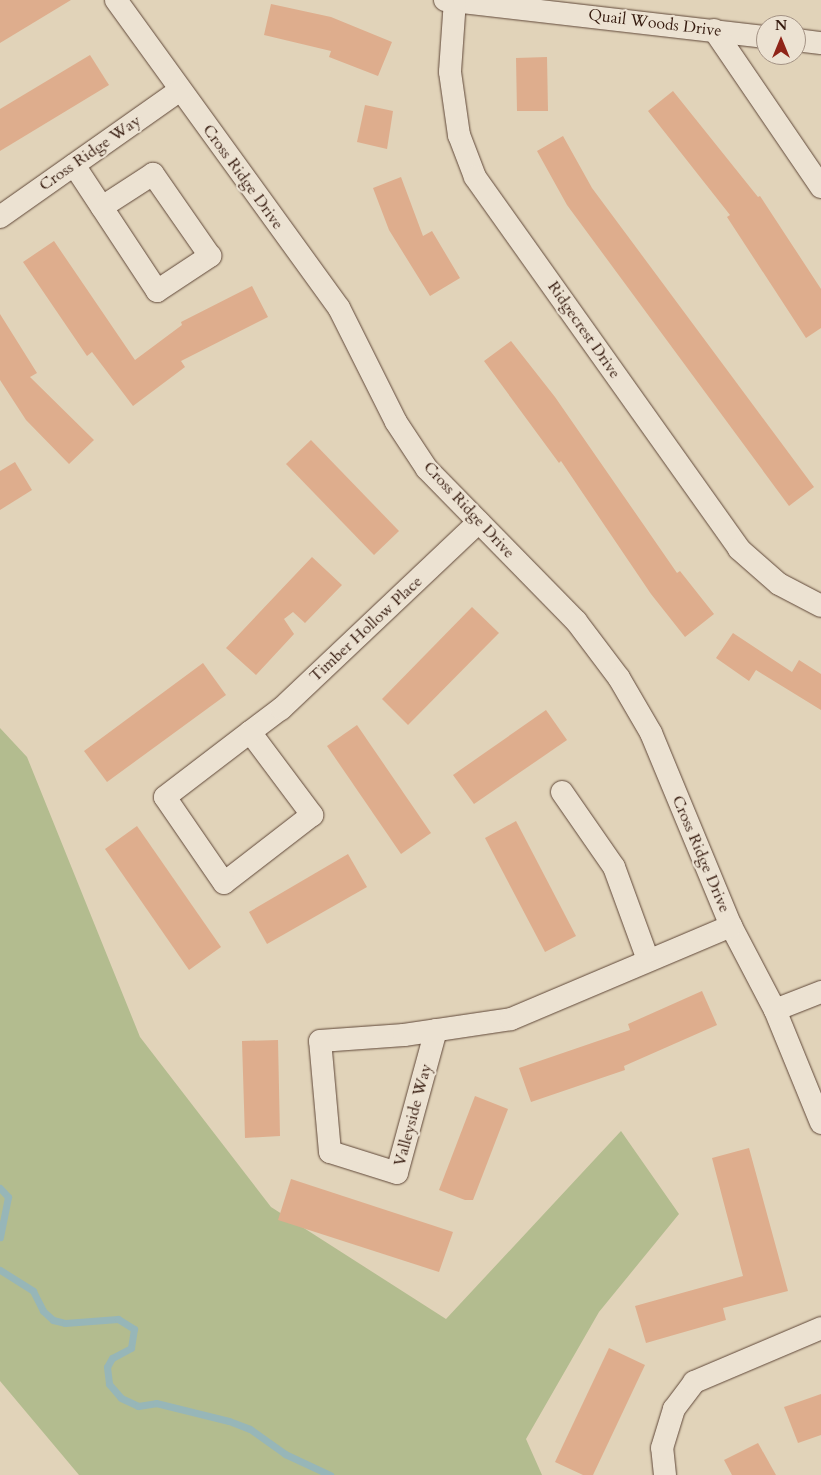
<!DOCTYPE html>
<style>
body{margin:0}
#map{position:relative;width:821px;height:1475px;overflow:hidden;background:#e1d3b9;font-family:Cardo,serif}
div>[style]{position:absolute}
.green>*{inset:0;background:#b3bc8f}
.stream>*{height:7px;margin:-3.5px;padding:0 3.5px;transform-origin:3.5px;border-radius:3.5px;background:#97b6b8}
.building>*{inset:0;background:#dead8d}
.roads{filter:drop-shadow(0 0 1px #604839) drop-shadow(0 0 1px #604839)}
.street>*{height:22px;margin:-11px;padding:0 11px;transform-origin:11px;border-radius:11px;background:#ece2d2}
span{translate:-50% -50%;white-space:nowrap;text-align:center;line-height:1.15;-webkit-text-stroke:4.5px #ece2d2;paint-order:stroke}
.street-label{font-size:16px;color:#351a0e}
.north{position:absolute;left:756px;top:15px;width:50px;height:50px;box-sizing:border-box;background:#ece2d2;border:1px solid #a39284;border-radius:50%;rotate:0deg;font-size:14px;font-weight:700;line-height:20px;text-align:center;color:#351a0e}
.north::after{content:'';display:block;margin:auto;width:18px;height:22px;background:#8f2418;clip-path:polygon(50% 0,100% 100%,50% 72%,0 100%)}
</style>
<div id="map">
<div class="green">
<i style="clip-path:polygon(0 728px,27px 757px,140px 1037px,271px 1207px,446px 1319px,621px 1131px,679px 1214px,599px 1312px,526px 1439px,542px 1475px,79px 1475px,0 1381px)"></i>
</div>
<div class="stream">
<i style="left:0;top:1188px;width:12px;rotate:48deg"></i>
<i style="left:8px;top:1197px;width:41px;rotate:101.3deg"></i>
<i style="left:0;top:1270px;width:39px;rotate:32deg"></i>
<i style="left:33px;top:1291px;width:22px;rotate:63deg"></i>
<i style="left:43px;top:1311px;width:13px;rotate:42deg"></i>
<i style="left:53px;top:1320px;width:12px;rotate:14deg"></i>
<i style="left:65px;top:1323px;width:53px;rotate:-4.3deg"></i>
<i style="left:118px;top:1319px;width:19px;rotate:32deg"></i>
<i style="left:134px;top:1329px;width:19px;rotate:99deg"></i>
<i style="left:131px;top:1348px;width:21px;rotate:152deg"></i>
<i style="left:112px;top:1358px;width:10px;rotate:119deg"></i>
<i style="left:107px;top:1367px;width:17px;rotate:83deg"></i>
<i style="left:109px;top:1384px;width:18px;rotate:49deg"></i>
<i style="left:121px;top:1398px;width:19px;rotate:25deg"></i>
<i style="left:138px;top:1406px;width:18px;rotate:-9deg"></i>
<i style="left:156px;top:1403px;width:75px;rotate:13.9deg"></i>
<i style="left:229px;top:1421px;width:22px;rotate:21deg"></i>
<i style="left:250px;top:1429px;width:43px;rotate:35.5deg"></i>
<i style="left:285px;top:1454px;width:50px;rotate:25deg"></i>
</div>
<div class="building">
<i style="clip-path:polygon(0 0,71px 0,0 43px)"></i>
<i style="clip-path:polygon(271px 4px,331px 17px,392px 42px,378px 76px,329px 57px,331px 51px,264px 35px)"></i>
<i style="clip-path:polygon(90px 55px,109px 85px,0 151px,0 109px)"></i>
<i style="clip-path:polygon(547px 57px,548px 111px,517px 111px,516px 58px)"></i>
<i style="clip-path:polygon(673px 91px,758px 197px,760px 196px,821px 289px,821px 328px,806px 338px,727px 217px,730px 215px,648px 111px)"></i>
<i style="clip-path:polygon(365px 105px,393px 111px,387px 149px,357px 142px)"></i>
<i style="clip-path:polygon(563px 136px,592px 188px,814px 487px,789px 506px,567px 205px,537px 151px)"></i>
<i style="clip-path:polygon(401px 177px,423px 236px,432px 231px,460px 278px,430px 296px,389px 230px,373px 188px)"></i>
<i style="clip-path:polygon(54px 241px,135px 360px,182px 325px,181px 322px,252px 286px,268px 317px,181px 361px,185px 367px,133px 406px,92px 352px,87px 356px,23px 262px)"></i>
<i style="clip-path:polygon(0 314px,37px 373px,30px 377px,94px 440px,69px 464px,26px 420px,0 380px)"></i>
<i style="clip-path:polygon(511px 341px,555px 397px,677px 573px,680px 571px,714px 614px,685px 637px,651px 594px,561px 461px,559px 463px,484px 361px)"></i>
<i style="clip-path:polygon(311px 440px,399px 531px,374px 555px,286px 464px)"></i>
<i style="clip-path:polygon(15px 462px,32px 490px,0 510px,0 471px)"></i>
<i style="clip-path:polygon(312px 557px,342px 585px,305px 623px,293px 612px,284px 619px,294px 634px,256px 675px,226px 648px)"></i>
<i style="clip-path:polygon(472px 607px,499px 633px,408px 725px,382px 699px)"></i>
<i style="clip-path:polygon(733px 633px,792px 672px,799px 660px,821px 674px,821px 710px,756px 670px,749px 681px,716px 658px)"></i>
<i style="clip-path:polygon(203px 663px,226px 695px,107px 782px,84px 751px)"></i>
<i style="clip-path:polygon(546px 710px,567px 740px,474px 804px,453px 775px)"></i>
<i style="clip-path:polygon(357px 725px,431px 833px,401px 854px,327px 746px)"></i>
<i style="clip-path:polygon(516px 821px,576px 936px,545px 952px,485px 838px)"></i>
<i style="clip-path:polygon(137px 826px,221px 947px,189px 970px,105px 849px)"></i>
<i style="clip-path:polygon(348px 854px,367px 887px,267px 944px,249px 912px)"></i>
<i style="clip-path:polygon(702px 991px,717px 1025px,624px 1066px,625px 1070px,531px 1102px,519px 1068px,630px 1030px,628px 1024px)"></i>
<i style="clip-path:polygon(278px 1040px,280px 1136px,245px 1138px,242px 1041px)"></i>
<i style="clip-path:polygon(475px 1096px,508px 1109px,473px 1200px,465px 1200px,439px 1190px)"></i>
<i style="clip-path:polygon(749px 1148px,788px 1291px,723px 1308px,726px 1320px,646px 1343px,635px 1306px,743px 1276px,712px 1158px)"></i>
<i style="clip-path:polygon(291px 1179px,453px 1232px,439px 1272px,278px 1220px)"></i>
<i style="clip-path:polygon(609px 1348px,645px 1365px,593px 1475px,583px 1475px,555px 1462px)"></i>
<i style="clip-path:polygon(821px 1394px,821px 1435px,798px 1443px,784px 1407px)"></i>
<i style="clip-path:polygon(758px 1443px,776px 1475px,732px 1475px,724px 1460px)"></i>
</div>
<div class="roads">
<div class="street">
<i style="left:116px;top:0;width:380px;rotate:54.1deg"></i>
<i style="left:339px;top:308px;width:127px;rotate:63.4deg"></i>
<i style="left:396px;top:422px;width:56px;rotate:56.6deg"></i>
<i style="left:427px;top:469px;width:213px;rotate:45.6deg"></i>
<i style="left:576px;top:621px;width:71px;rotate:53deg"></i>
<i style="left:619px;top:678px;width:64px;rotate:59.8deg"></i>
<i style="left:651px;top:733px;width:209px;rotate:67.5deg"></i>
<i style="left:731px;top:926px;width:95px;rotate:62.4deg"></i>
<i style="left:775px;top:1010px;width:122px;rotate:67.8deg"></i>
<i style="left:445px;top:0;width:323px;rotate:6.6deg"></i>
<i style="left:455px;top:0;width:72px;rotate:94deg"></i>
<i style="left:450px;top:72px;width:64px;rotate:81.9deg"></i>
<i style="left:459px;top:135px;width:45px;rotate:69.1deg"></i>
<i style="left:475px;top:177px;width:456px;rotate:54.6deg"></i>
<i style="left:739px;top:549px;width:53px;rotate:41.2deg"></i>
<i style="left:779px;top:584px;width:47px;rotate:27.6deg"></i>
<i style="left:714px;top:30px;width:190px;rotate:55.7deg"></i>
<i style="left:796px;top:40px;width:25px;rotate:7deg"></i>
<i style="left:74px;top:165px;width:151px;rotate:56.6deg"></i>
<i style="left:157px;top:291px;width:64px;rotate:-33.4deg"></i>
<i style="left:210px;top:256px;width:100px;rotate:-124.8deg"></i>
<i style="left:153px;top:174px;width:61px;rotate:147.1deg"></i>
<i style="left:0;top:217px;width:220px;rotate:-35.2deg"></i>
<i style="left:250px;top:732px;width:104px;rotate:53.2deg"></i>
<i style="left:312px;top:815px;width:111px;rotate:142.3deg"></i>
<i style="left:224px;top:883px;width:104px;rotate:-124.5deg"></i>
<i style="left:165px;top:797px;width:107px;rotate:-37.4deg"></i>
<i style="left:250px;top:732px;width:39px;rotate:-37deg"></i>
<i style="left:281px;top:709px;width:272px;rotate:-43.4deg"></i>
<i style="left:562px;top:792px;width:91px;rotate:55.3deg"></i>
<i style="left:614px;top:867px;width:99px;rotate:69.9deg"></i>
<i style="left:775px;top:1010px;width:49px;rotate:-21.4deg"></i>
<i style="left:436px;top:1030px;width:148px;rotate:105.3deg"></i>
<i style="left:397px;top:1173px;width:70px;rotate:-162.6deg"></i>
<i style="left:330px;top:1152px;width:111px;rotate:-95.1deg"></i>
<i style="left:320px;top:1041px;width:84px;rotate:-4.1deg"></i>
<i style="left:404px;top:1035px;width:108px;rotate:-8.5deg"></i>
<i style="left:511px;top:1019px;width:239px;rotate:-22.9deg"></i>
<i style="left:665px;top:1475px;width:27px;rotate:-96deg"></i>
<i style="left:662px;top:1448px;width:41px;rotate:-72.9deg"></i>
<i style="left:674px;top:1409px;width:34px;rotate:-53deg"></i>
<i style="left:694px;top:1382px;width:138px;rotate:-23deg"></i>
</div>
</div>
<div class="street-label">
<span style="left:655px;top:23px;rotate:7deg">Quail Woods Drive</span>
<span style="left:90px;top:153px;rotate:-35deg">Cross Ridge Way</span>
<span style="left:243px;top:177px;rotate:54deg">Cross Ridge Drive</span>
<span style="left:584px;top:330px;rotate:55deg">Ridgecrest Drive</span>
<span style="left:469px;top:510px;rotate:47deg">Cross Ridge Drive</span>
<span style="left:366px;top:629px;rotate:-43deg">Timber Hollow Place</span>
<span style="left:701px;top:854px;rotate:67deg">Cross Ridge Drive</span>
<span style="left:413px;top:1115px;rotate:-75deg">Valleyside Way</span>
</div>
<div class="north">N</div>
</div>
